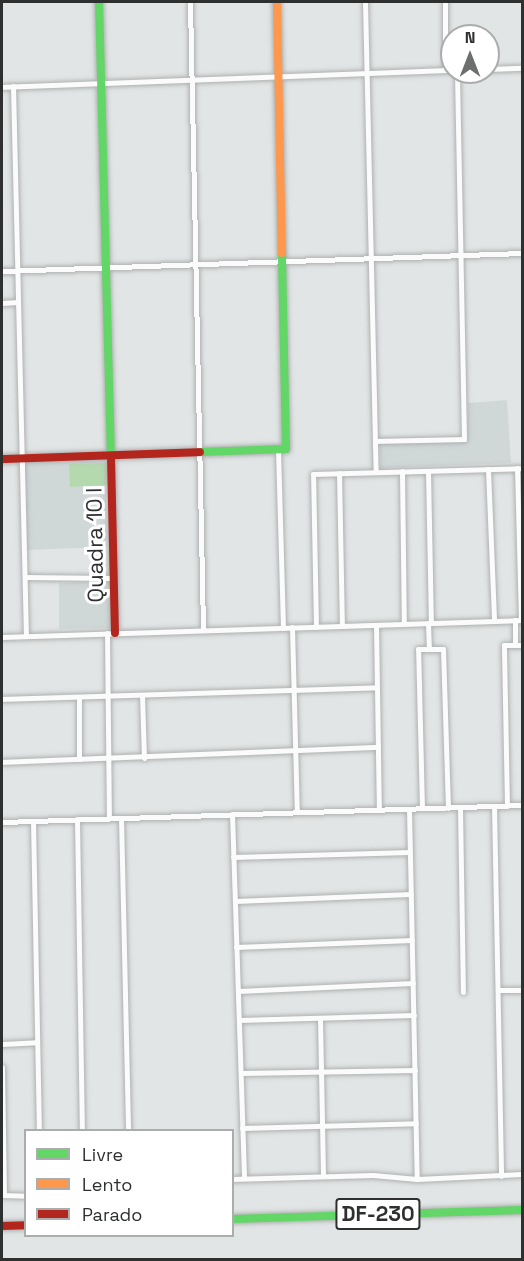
<!DOCTYPE html>
<style>
body{margin:0}
#map{position:relative;width:524px;height:1261px;overflow:hidden;background:#e2e5e5;font-family:"Space Grotesk",sans-serif}
div>[style]{position:absolute}
.built>*{inset:0;background:#d0d8d7}
.green>*{inset:0;background:#b5d9af}
.roads{filter:drop-shadow(0 0 2px #afb1b1) drop-shadow(0 0 2px #afb1b1)}
.street>*{height:5px;margin:-2.5px;padding:0 2.5px;transform-origin:2.5px;border-radius:2.5px;background:#fbfbfb}
.fast>*{height:8px;margin:-4px;padding:0 4px;transform-origin:4px;border-radius:4px;background:#63d668}
.slow>*{height:8px;margin:-4px;padding:0 4px;transform-origin:4px;border-radius:4px;background:#ff974d}
.jam>*{height:8px;margin:-4px;padding:0 4px;transform-origin:4px;border-radius:4px;background:#b3261e}
span{translate:-50% -50%;white-space:nowrap;text-align:center;line-height:1.15;-webkit-text-stroke:6px #fff;paint-order:stroke}
.shield-label span{padding:2px 4px;background:#fff;border:2px solid;border-radius:4px;-webkit-text-stroke-width:0}
.shield-label{font-size:21px;color:#2e3030;font-weight:700}
.street-label{font-size:22px;color:#2e3030}
.frame{position:absolute;inset:0;border:3px solid #2e3030;pointer-events:none}
.legend{position:absolute;left:24px;top:1129px;width:210px;height:108px;box-sizing:border-box;background:#fff;border:2px solid #abacac;margin:0;padding:8px 10px;list-style:none;font-size:18px;color:#2e3030}
.legend li{display:flex;align-items:center;gap:12px;height:30px}
.legend b{width:30px;border:2px solid #abacac}
.north{position:absolute;left:440px;top:24px;width:60px;height:60px;box-sizing:border-box;background:#fff;border:2px solid #abacac;border-radius:50%;rotate:0deg;font-size:16px;font-weight:700;line-height:24px;text-align:center;color:#2e3030}
.north::after{content:'';display:block;margin:auto;width:21px;height:27px;background:#6d6f6f;clip-path:polygon(50% 0,100% 100%,50% 72%,0 100%)}
</style>
<div id="map">
<div class="built">
<i style="clip-path:polygon(507px 400px,511px 463px,381px 468px,380px 443px,468px 440px,468px 403px)"></i>
<i style="clip-path:polygon(105px 459px,107px 547px,27px 550px,25px 463px)"></i>
<i style="clip-path:polygon(111px 582px,113px 628px,59px 629px,59px 583px)"></i>
</div>
<div class="green">
<i style="clip-path:polygon(107px 463px,108px 485px,70px 487px,69px 464px)"></i>
</div>
<div class="roads">
<div class="street">
<i style="left:190px;top:2px;width:628px;rotate:88.81deg"></i>
<i style="left:365px;top:2px;width:470px;rotate:88.7deg"></i>
<i style="left:445px;top:2px;width:68px;rotate:90deg"></i>
<i style="left:488px;top:69px;width:34px;rotate:-2deg"></i>
<i style="left:13px;top:86px;width:550px;rotate:88.65deg"></i>
<i style="left:2px;top:87px;width:450px;rotate:-2.2deg"></i>
<i style="left:2px;top:271px;width:520px;rotate:-1.98deg"></i>
<i style="left:2px;top:303px;width:16px;rotate:-4deg"></i>
<i style="left:375px;top:441px;width:89px;rotate:-1.3deg"></i>
<i style="left:464px;top:439px;width:367px;rotate:-91.1deg"></i>
<i style="left:278px;top:449px;width:179px;rotate:88.4deg"></i>
<i style="left:517px;top:468px;width:152px;rotate:88.5deg"></i>
<i style="left:488px;top:469px;width:152px;rotate:87.7deg"></i>
<i style="left:402px;top:471px;width:153px;rotate:89.3deg"></i>
<i style="left:428px;top:471px;width:152px;rotate:88.9deg"></i>
<i style="left:339px;top:473px;width:153px;rotate:88.9deg"></i>
<i style="left:25px;top:577px;width:88px;rotate:0.7deg"></i>
<i style="left:515px;top:620px;width:25px;rotate:90deg"></i>
<i style="left:428px;top:623px;width:26px;rotate:88deg"></i>
<i style="left:376px;top:625px;width:185px;rotate:89.1deg"></i>
<i style="left:292px;top:627px;width:185px;rotate:88.5deg"></i>
<i style="left:316px;top:627px;width:153px;rotate:-91.1deg"></i>
<i style="left:313px;top:474px;width:209px;rotate:-1.6deg"></i>
<i style="left:107px;top:633px;width:185px;rotate:89.4deg"></i>
<i style="left:2px;top:637px;width:520px;rotate:-1.87deg"></i>
<i style="left:142px;top:695px;width:63px;rotate:88.2deg"></i>
<i style="left:79px;top:697px;width:62px;rotate:90deg"></i>
<i style="left:2px;top:699px;width:375px;rotate:-1.8deg"></i>
<i style="left:2px;top:762px;width:376px;rotate:-2.3deg"></i>
<i style="left:494px;top:806px;width:370px;rotate:88.9deg"></i>
<i style="left:507px;top:806px;width:161px;rotate:-91.1deg"></i>
<i style="left:504px;top:645px;width:18px"></i>
<i style="left:460px;top:807px;width:185px;rotate:89.1deg"></i>
<i style="left:422px;top:808px;width:159px;rotate:-91.4deg"></i>
<i style="left:418px;top:649px;width:25px"></i>
<i style="left:443px;top:649px;width:159px;rotate:88.2deg"></i>
<i style="left:409px;top:809px;width:370px;rotate:88.8deg"></i>
<i style="left:232px;top:814px;width:364px;rotate:88.1deg"></i>
<i style="left:121px;top:818px;width:312px;rotate:88.7deg"></i>
<i style="left:77px;top:819px;width:311px;rotate:89.1deg"></i>
<i style="left:33px;top:821px;width:309px;rotate:88.9deg"></i>
<i style="left:2px;top:822px;width:520px;rotate:-1.87deg"></i>
<i style="left:233px;top:857px;width:177px;rotate:-1.6deg"></i>
<i style="left:235px;top:901px;width:176px;rotate:-2.3deg"></i>
<i style="left:236px;top:947px;width:176px;rotate:-2.3deg"></i>
<i style="left:498px;top:990px;width:24px"></i>
<i style="left:238px;top:991px;width:175px;rotate:-2.6deg"></i>
<i style="left:320px;top:1018px;width:158px;rotate:88.9deg"></i>
<i style="left:239px;top:1020px;width:175px;rotate:-1.6deg"></i>
<i style="left:2px;top:1044px;width:35px;rotate:-3deg"></i>
<i style="left:2px;top:1067px;width:128px;rotate:89.1deg"></i>
<i style="left:241px;top:1073px;width:174px;rotate:-1deg"></i>
<i style="left:242px;top:1128px;width:174px;rotate:-1.6deg"></i>
<i style="left:232px;top:1179px;width:141px;rotate:-1.6deg"></i>
<i style="left:373px;top:1175px;width:44px;rotate:5.2deg"></i>
<i style="left:417px;top:1179px;width:105px;rotate:-2.7deg"></i>
<i style="left:3px;top:1195px;width:23px;rotate:2deg"></i>
</div>
<div class="fast">
<i style="left:99px;top:2px;width:456px;rotate:88.5deg"></i>
<i style="left:200px;top:452px;width:86px;rotate:-2deg"></i>
<i style="left:286px;top:449px;width:196px;rotate:-91.2deg"></i>
<i style="left:232px;top:1219px;width:290px;rotate:-1.8deg"></i>
</div>
<div class="slow">
<i style="left:277px;top:2px;width:251px;rotate:88.9deg"></i>
</div>
<div class="jam">
<i style="left:111px;top:458px;width:175px;rotate:88.7deg"></i>
<i style="left:2px;top:459px;width:198px;rotate:-2deg"></i>
<i style="left:2px;top:1226px;width:24px;rotate:-2deg"></i>
</div>
</div>
<div class="shield-label">
<span style="left:378px;top:1214px">DF-230</span>
</div>
<div class="street-label">
<span style="left:95px;top:545px;rotate:-91deg">Quadra 10 I</span>
</div>
<div class="frame"></div>
<ul class="legend">
<li><b style="height:8px;background:#63d668"></b>Livre</li>
<li><b style="height:8px;background:#ff974d"></b>Lento</li>
<li><b style="height:8px;background:#b3261e"></b>Parado</li>
</ul>
<div class="north">N</div>
</div>
